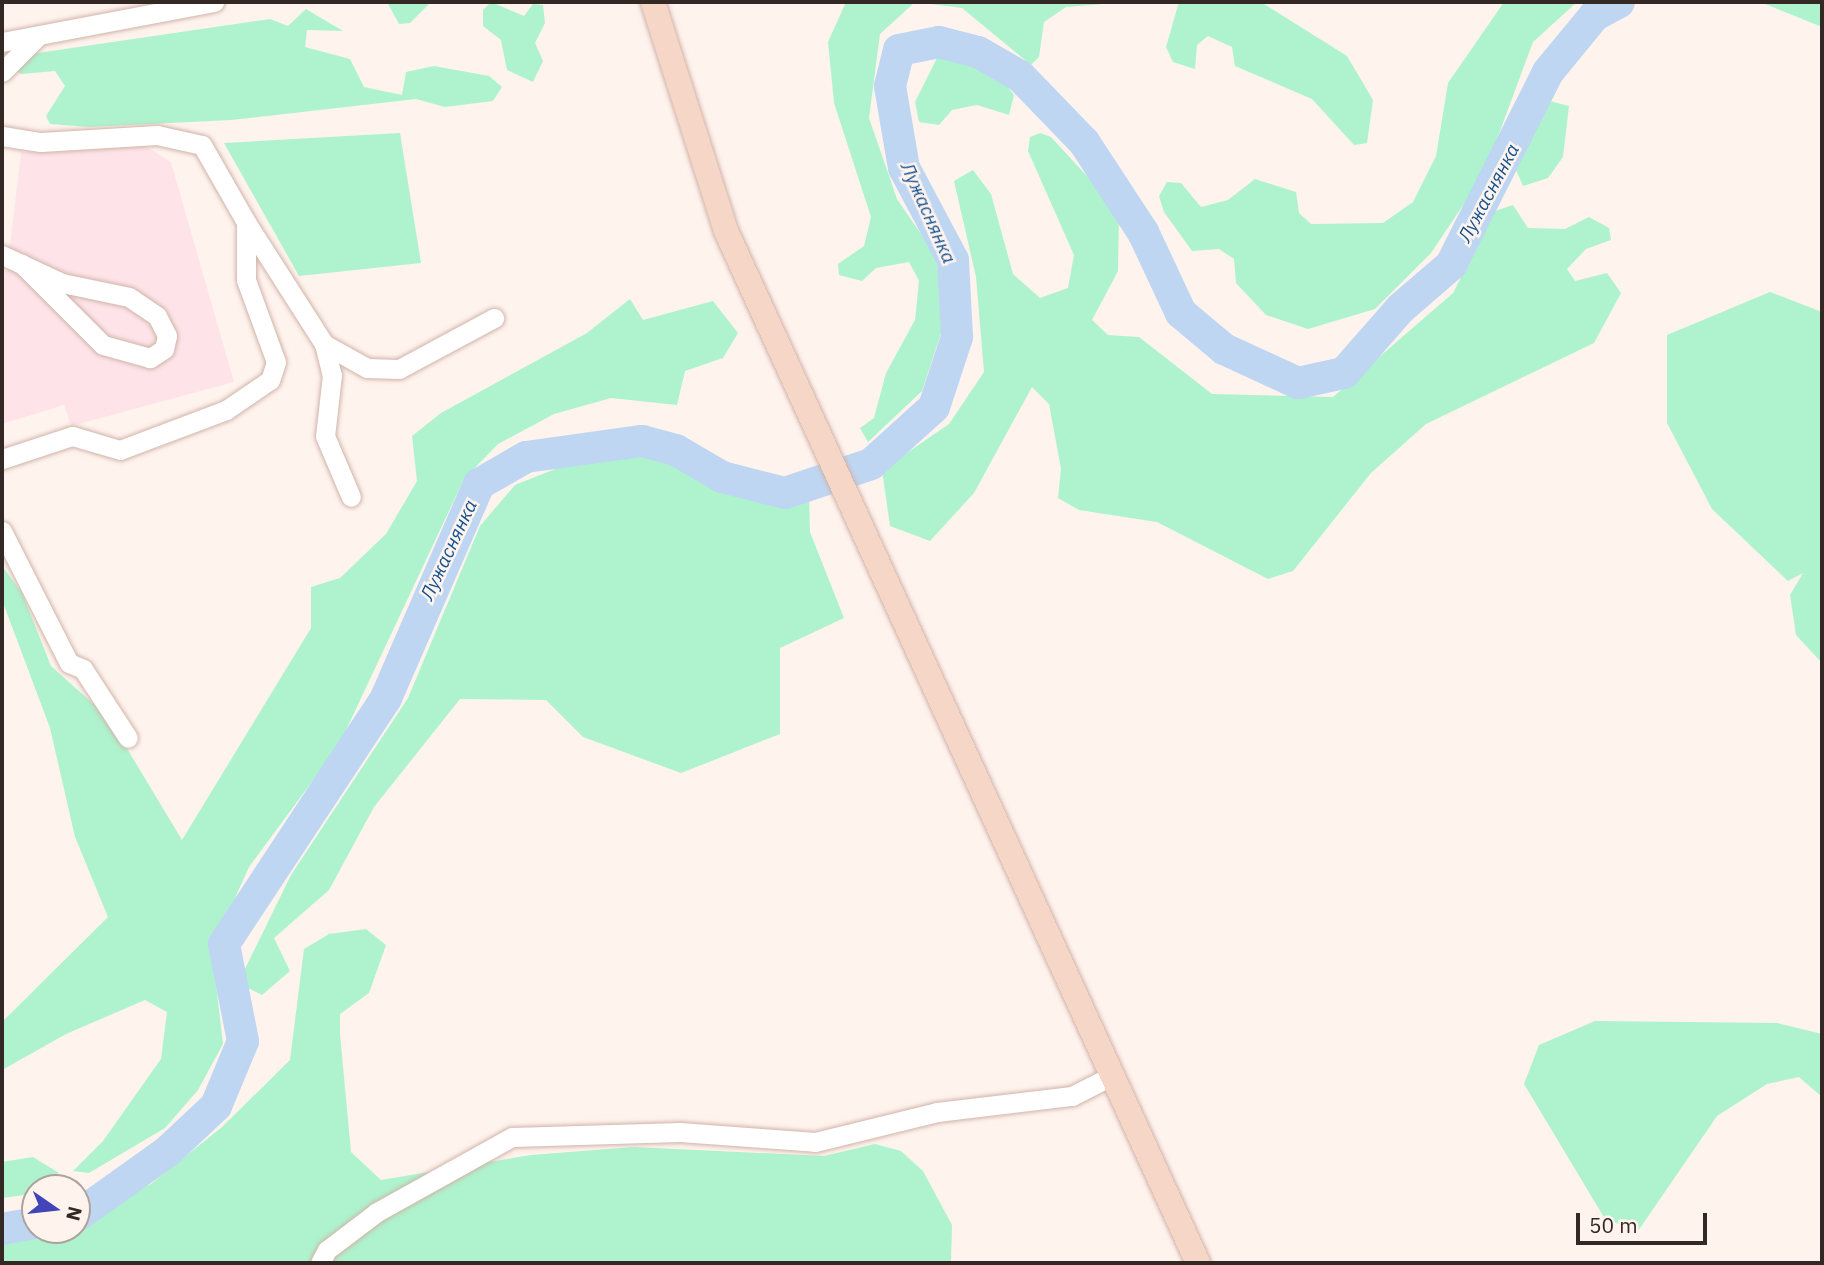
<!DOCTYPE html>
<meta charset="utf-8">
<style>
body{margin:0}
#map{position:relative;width:1824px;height:1265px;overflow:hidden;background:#fff3ee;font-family:"IBM Plex Sans",sans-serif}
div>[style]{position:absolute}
.industrial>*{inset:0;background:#fee4e9}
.green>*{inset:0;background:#aef3cd}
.river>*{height:32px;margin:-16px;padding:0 16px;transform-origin:16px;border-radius:16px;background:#bed6f2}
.roads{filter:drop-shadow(0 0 2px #d0b4a9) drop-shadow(0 0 2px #d0b4a9)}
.minor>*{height:19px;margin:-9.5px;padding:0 9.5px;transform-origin:9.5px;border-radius:9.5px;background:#fff}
.major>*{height:24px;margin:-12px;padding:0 12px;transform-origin:12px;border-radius:12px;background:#f6d6c7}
span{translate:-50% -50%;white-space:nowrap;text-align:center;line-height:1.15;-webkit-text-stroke:5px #fff3ee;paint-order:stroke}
.water-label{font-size:19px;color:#145290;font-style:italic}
.frame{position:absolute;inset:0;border:4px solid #332824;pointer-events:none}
.north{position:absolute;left:21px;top:1174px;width:70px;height:70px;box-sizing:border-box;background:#fff3ee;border:2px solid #ada29d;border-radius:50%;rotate:104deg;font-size:19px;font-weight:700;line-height:28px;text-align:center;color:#332824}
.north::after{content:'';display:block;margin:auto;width:24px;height:32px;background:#4244b9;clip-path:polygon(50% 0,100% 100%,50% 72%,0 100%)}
.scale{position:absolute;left:1576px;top:1213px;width:131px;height:32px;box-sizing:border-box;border:4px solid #332824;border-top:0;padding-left:9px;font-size:21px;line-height:24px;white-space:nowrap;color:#332824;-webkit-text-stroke:5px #fff3ee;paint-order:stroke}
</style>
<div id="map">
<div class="industrial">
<i style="clip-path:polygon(145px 146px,171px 162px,234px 382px,71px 426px,64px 405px,2px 424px,2px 271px,7px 271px,21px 152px)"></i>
</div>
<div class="green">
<i style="clip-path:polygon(387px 2px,431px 2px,410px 23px,399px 24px)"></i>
<i style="clip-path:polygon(491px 2px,524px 16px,533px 4px,543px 5px,545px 23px,535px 43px,543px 61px,533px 82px,507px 70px,501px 40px,483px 26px,483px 10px)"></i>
<i style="clip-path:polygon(846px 2px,1128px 2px,1066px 7px,1044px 22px,1039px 57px,1031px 65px,962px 8px,915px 2px,880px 34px,869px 118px,897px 199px,936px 256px,944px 324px,922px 391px,868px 442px,860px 428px,874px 418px,886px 373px,915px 320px,919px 281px,909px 262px,876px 268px,862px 281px,839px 275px,838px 264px,864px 246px,871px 217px,834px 103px,828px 42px)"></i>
<i style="clip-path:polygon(1179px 2px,1261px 2px,1347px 56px,1373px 100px,1367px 143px,1354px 145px,1312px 99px,1235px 66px,1232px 47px,1208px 36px,1197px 45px,1195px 69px,1173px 62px,1166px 47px)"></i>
<i style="clip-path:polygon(1504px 2px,1577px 2px,1533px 42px,1484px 174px,1431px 253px,1375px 309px,1308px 329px,1266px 315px,1236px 283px,1234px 259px,1219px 249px,1192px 251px,1164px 212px,1159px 196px,1167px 182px,1181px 183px,1201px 207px,1228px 200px,1255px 179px,1296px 192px,1299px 213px,1311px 224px,1383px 223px,1413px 202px,1436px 156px,1448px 83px)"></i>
<i style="clip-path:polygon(1760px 2px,1822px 2px,1822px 27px)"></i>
<i style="clip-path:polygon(306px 9px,343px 31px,307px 30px,305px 47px,350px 59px,364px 87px,402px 95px,406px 72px,434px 66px,489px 76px,502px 87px,493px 101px,445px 107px,416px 99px,231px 120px,89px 127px,50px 124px,46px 116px,65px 86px,55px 71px,21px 74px,12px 68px,24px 55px,270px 19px,288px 26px)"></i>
<i style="clip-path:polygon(953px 56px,997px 73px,1014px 95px,1009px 115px,977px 105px,952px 110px,939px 125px,919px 122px,915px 102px,937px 58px)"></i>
<i style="clip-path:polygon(1550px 101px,1569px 106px,1563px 157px,1548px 178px,1523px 186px,1516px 170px)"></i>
<i style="clip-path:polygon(400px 133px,421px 263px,299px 276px,224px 143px)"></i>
<i style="clip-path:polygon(1040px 133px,1051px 137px,1119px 211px,1118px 271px,1092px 320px,1108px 335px,1139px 337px,1212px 394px,1333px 397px,1453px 293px,1495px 211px,1513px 205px,1528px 228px,1565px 229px,1589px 217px,1609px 228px,1611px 240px,1586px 249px,1567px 269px,1575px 281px,1607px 273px,1621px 293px,1594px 343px,1426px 424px,1371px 473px,1293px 571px,1268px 579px,1157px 522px,1079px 510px,1058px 498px,1061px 469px,1049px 404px,1032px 387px,974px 493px,930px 541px,890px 526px,882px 470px,949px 424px,984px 372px,976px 277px,954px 181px,973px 170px,991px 194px,1013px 274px,1040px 298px,1068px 288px,1074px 255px,1028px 151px,1030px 137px)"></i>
<i style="clip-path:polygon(1770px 292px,1822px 312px,1822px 663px,1796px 635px,1790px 595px,1803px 573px,1788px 581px,1712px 509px,1667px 423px,1667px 335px)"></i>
<i style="clip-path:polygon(630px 299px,643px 320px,713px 301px,738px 333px,723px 358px,685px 371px,677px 405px,611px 398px,554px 414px,498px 444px,464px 479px,339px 745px,249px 867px,212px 949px,223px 1044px,198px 1090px,165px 1128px,89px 1173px,73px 1171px,103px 1141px,161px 1059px,167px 1012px,145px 1000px,66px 1034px,2px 1070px,2px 1022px,108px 917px,75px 837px,50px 728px,2px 600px,2px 566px,22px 593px,51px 666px,108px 717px,182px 840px,311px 628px,311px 587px,340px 578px,386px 534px,417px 481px,412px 436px,441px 413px,587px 333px)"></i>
<i style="clip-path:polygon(620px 443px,687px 460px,741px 488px,809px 495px,810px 532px,844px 618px,780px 648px,780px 734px,681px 773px,583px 737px,546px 700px,460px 699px,374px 807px,329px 890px,274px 938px,290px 971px,262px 995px,238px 983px,291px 875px,408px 698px,480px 526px,515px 485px)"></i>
<i style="clip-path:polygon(366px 929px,386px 945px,369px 993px,340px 1014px,340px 1034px,351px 1152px,381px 1180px,531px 1155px,634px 1147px,824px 1156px,875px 1144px,901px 1151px,923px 1171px,952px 1225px,951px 1263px,2px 1263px,2px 1235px,77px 1230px,77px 1214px,151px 1184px,222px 1127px,290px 1060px,304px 949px,329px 934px)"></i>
<i style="clip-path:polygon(1595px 1021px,1777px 1023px,1822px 1034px,1822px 1097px,1799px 1077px,1767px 1084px,1717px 1116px,1638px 1231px,1605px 1219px,1524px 1084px,1539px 1045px)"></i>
<i style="clip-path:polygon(33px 1157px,59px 1173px,24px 1195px,2px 1198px,2px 1162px)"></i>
</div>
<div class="river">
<i style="left:77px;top:1216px;width:112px;rotate:-35.5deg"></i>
<i style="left:168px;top:1151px;width:66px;rotate:-43.2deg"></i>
<i style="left:216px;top:1106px;width:70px;rotate:-67.4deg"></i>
<i style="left:243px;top:1041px;width:99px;rotate:-101.1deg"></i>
<i style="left:224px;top:944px;width:295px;rotate:-56.6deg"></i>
<i style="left:386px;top:698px;width:233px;rotate:-66.5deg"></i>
<i style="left:479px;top:484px;width:54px;rotate:-29.9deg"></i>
<i style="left:526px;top:457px;width:117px;rotate:-7.9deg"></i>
<i style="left:642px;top:441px;width:35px;rotate:15deg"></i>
<i style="left:676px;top:450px;width:53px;rotate:30.4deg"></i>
<i style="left:722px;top:477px;width:65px;rotate:14.3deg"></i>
<i style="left:785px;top:493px;width:91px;rotate:-18.6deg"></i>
<i style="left:871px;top:464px;width:85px;rotate:-42.1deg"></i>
<i style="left:934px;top:407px;width:74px;rotate:-71.8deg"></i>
<i style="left:957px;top:337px;width:77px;rotate:-93deg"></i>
<i style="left:953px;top:260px;width:104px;rotate:-118deg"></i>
<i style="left:904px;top:168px;width:83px;rotate:-99.7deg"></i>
<i style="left:890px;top:86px;width:37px;rotate:-76deg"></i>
<i style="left:899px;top:50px;width:41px;rotate:-11.3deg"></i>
<i style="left:939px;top:42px;width:40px;rotate:14.4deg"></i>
<i style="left:978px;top:52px;width:48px;rotate:29.7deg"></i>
<i style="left:1020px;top:76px;width:92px;rotate:45.9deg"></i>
<i style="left:1084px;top:142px;width:108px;rotate:56.8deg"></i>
<i style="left:1143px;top:232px;width:89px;rotate:64.9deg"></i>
<i style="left:1181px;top:313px;width:56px;rotate:39.9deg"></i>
<i style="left:1224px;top:349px;width:81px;rotate:24.7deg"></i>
<i style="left:1298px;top:383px;width:47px;rotate:-12.3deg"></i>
<i style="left:1344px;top:373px;width:86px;rotate:-48.8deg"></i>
<i style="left:1401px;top:308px;width:66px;rotate:-40.7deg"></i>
<i style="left:1451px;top:265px;width:216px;rotate:-63.3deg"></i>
<i style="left:1548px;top:72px;width:74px;rotate:-50.5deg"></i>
<i style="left:1595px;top:15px;width:27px;rotate:-28deg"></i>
<i style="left:2px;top:1229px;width:34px;rotate:-10deg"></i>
</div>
<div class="roads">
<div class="minor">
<i style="left:2px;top:42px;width:216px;rotate:-10.7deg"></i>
<i style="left:2px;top:72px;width:51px;rotate:-45deg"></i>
<i style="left:2px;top:136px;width:39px;rotate:9deg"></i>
<i style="left:41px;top:142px;width:116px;rotate:-3.5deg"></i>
<i style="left:157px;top:135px;width:46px;rotate:12.5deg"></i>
<i style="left:202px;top:145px;width:89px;rotate:60.3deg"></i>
<i style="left:246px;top:222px;width:58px;rotate:90deg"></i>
<i style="left:246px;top:280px;width:87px;rotate:69.9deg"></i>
<i style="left:276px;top:362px;width:19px;rotate:108deg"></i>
<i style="left:270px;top:380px;width:53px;rotate:145.7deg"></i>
<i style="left:226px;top:410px;width:113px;rotate:159.3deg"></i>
<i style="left:120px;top:450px;width:50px;rotate:-163.7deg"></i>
<i style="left:72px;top:436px;width:74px;rotate:161.8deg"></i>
<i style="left:246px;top:222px;width:145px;rotate:57.4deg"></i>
<i style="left:324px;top:344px;width:49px;rotate:29.2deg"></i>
<i style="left:367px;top:368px;width:32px;rotate:2deg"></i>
<i style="left:399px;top:369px;width:108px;rotate:-28.2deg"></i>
<i style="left:2px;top:255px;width:66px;rotate:25deg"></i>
<i style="left:62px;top:283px;width:68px;rotate:11.8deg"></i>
<i style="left:129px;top:297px;width:34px;rotate:34deg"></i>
<i style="left:157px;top:316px;width:22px;rotate:63deg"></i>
<i style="left:167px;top:336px;width:13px;rotate:103deg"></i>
<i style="left:164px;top:349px;width:17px;rotate:147deg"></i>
<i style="left:150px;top:358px;width:49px;rotate:-164.5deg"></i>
<i style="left:103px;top:345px;width:115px;rotate:-135deg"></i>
<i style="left:324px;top:344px;width:32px;rotate:76deg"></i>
<i style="left:332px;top:375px;width:61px;rotate:96.5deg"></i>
<i style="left:325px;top:436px;width:66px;rotate:66.9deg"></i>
<i style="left:2px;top:531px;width:148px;rotate:63.1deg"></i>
<i style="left:69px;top:663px;width:15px;rotate:23deg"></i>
<i style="left:83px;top:669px;width:82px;rotate:56.9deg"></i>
<i style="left:320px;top:1263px;width:15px;rotate:-62deg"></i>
<i style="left:327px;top:1250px;width:63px;rotate:-37.2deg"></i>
<i style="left:377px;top:1212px;width:154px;rotate:-29.1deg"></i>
<i style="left:512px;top:1137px;width:168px;rotate:-1.7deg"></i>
<i style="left:680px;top:1132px;width:135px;rotate:4.2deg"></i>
<i style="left:815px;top:1142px;width:126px;rotate:-13.8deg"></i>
<i style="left:937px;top:1112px;width:136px;rotate:-6.8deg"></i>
<i style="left:1072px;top:1096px;width:44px;rotate:-27.1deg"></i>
</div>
<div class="major">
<i style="left:653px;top:2px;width:240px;rotate:72.3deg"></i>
<i style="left:726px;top:231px;width:1135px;rotate:65.42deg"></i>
</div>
</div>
<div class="water-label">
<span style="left:1489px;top:193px;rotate:-62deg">Лужаснянка</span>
<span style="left:928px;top:213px;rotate:66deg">Лужаснянка</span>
<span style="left:449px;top:550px;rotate:-65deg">Лужаснянка</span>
</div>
<div class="frame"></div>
<div class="north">N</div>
<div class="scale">50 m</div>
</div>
